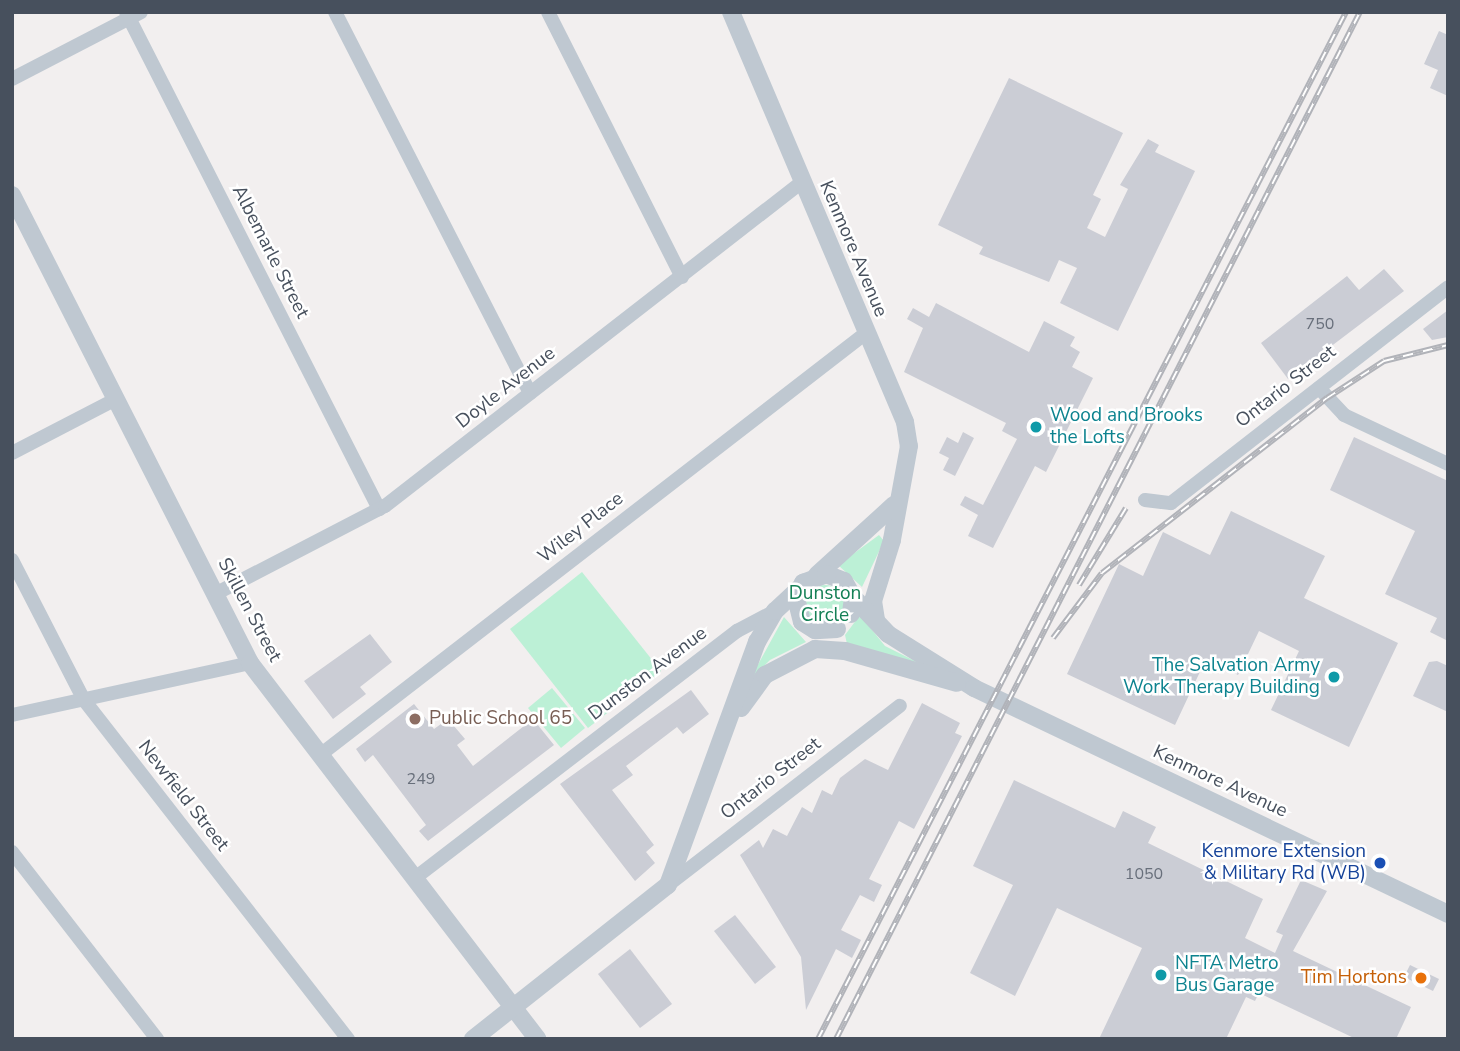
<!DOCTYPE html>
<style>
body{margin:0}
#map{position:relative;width:1460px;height:1051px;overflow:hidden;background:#f2efef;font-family:"Nunito Sans",sans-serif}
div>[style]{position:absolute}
.green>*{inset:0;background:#bcf0d6}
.round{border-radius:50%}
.building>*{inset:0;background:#cbcdd5}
.minor>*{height:14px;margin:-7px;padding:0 7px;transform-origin:7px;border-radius:7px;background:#bfc8d1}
.tertiary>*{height:18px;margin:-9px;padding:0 9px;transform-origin:9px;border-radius:9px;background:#bfc8d1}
.rail>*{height:6px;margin-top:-3px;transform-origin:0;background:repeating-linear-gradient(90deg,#fff 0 10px,#b1b3b9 0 20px);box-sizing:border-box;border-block:2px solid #b1b3b9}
.dots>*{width:19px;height:19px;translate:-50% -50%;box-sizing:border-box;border:4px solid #fff;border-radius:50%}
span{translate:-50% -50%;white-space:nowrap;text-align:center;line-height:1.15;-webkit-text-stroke:5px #fff;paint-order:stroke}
.number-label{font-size:16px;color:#686f7b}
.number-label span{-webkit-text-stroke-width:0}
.street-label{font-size:19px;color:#47505d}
.culture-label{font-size:19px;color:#0d838f}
.left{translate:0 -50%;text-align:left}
.right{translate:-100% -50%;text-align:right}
.park-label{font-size:19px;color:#158056}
.education-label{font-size:19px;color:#785e54}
.transit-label{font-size:19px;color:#164399}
.food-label{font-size:19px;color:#c56008}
.frame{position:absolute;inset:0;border:14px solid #47505d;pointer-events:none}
</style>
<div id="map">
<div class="green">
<i style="clip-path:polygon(879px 535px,884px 541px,862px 587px,838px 565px)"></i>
<i style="clip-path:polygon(582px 572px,661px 671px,588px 728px,510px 629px)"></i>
<i class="round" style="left:806px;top:585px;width:38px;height:38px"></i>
<i style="clip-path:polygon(860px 615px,885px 646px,929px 668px,847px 644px,845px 635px)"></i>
<i style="clip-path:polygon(784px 617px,806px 642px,770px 660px,749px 681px)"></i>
<i style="clip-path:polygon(552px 688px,585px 728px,561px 748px,528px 708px)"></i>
</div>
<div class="building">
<i style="clip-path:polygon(1439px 31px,1448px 35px,1448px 96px,1430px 88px,1438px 70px,1424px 64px)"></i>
<i style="clip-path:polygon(1009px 78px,1123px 133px,1093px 195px,1101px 199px,1087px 228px,1105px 237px,1128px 189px,1120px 185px,1148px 139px,1159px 145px,1155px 152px,1195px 171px,1118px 331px,1060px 303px,1077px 268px,1059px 260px,1049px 282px,979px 254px,983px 247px,938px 225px)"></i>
<i style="clip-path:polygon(1384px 269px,1404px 291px,1288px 379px,1261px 343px,1347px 276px,1359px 290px)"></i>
<i style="clip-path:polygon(936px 303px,1029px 352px,1044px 321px,1075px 337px,1070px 346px,1080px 352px,1072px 367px,1093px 378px,1046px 472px,1035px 466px,993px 548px,968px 536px,978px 515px,960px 505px,965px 496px,983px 505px,1017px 439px,1002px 431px,1006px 423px,904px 372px,923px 328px,907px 319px,913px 308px,929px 317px)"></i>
<i style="clip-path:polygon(1448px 310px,1448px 337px,1432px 340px,1423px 329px)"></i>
<i style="clip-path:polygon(963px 432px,974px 438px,955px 476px,943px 470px,949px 458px,939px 453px,947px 437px,958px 443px)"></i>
<i style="clip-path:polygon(1354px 437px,1448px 481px,1448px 641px,1430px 632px,1437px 618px,1385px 594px,1415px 531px,1330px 490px)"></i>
<i style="clip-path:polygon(1231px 511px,1325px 556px,1304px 598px,1398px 643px,1349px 747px,1271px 710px,1299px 651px,1259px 631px,1238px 675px,1206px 659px,1175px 725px,1067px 674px,1119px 564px,1143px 576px,1163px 532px,1210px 555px)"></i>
<i style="clip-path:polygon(370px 634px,392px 662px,360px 687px,366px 694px,333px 719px,304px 681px)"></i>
<i style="clip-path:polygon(1437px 661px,1448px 666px,1448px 712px,1413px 696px,1429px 662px)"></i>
<i style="clip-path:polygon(691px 690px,709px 714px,683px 734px,677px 727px,626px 766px,633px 775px,612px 790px,654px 845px,646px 852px,655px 863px,635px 881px,560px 784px)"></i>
<i style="clip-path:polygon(922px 703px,960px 723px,955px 733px,962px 736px,914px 829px,899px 821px,869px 879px,882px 885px,874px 902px,860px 895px,841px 930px,861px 940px,852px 958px,836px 949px,806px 1010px,801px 957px,740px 855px,759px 840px,763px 848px,773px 829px,787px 836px,802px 807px,812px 813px,822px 790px,832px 795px,840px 778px,865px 759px,888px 770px)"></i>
<i style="clip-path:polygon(414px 704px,434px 729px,448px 719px,465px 739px,457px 745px,473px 766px,533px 719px,554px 745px,428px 841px,419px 831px,426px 825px,373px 755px,365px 762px,356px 749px)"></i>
<i style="clip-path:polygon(1014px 780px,1115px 828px,1123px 811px,1156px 827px,1148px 843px,1263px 899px,1245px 938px,1275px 953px,1283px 935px,1276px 932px,1301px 880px,1327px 891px,1293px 951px,1411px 1007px,1396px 1039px,1356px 1039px,1259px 993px,1255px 1001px,1246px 997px,1226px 1039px,1099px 1039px,1142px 948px,1057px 908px,1015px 996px,970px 973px,1013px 885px,973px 866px)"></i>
<i style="clip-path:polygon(735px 915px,776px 967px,755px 984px,714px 931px)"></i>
<i style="clip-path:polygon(630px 949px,672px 1004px,640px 1028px,598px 974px)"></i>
<i style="clip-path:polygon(1410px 965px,1439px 979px,1433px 991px,1404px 977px)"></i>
</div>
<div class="minor">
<i style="left:126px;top:12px;width:558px;rotate:63.02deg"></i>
<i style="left:335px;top:12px;width:428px;rotate:62.9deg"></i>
<i style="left:548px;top:12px;width:297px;rotate:63.2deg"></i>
<i style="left:12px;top:79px;width:145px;rotate:-27.4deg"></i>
<i style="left:1319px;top:388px;width:37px;rotate:47deg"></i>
<i style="left:1344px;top:415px;width:115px;rotate:25.2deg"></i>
<i style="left:12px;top:453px;width:117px;rotate:-27.4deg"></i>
<i style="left:1145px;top:500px;width:26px;rotate:7deg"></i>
<i style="left:1171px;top:503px;width:351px;rotate:-37.9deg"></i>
<i style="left:12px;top:560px;width:157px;rotate:62.8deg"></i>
<i style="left:84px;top:700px;width:430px;rotate:52.1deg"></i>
<i style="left:215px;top:594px;width:191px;rotate:-27.4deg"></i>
<i style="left:385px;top:506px;width:528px;rotate:-37.85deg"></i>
<i style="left:12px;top:715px;width:244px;rotate:-12.3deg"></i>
<i style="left:320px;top:755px;width:690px;rotate:-37.7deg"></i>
<i style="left:12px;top:852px;width:237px;rotate:52.2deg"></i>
<i style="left:415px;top:878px;width:406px;rotate:-37.5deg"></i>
<i style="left:737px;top:631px;width:43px;rotate:-27.8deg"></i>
<i style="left:668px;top:885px;width:293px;rotate:-37.7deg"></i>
</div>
<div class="tertiary">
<i style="left:731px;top:12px;width:445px;rotate:67deg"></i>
<i style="left:905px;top:422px;width:24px;rotate:81deg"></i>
<i style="left:909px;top:446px;width:96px;rotate:100.3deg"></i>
<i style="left:892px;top:540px;width:64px;rotate:107.3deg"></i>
<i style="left:873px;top:601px;width:18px;rotate:81deg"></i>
<i style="left:12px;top:195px;width:525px;rotate:63.04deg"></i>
<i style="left:250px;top:663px;width:473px;rotate:52.6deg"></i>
<i style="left:817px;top:575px;width:104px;rotate:-42.3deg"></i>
<i style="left:853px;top:597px;width:51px;rotate:46.6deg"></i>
<i style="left:888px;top:634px;width:102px;rotate:32.1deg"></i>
<i style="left:974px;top:688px;width:525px;rotate:25.49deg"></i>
<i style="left:837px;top:629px;width:22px;rotate:177deg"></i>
<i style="left:815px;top:630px;width:15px;rotate:-148deg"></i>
<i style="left:802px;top:622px;width:25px;rotate:-104deg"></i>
<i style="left:796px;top:598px;width:17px;rotate:-65deg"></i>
<i style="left:803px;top:583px;width:25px;rotate:-21deg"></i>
<i style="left:826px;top:574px;width:19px;rotate:21deg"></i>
<i style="left:844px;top:581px;width:18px;rotate:61deg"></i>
<i style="left:853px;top:597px;width:17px;rotate:97deg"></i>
<i style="left:741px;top:708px;width:41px;rotate:-54deg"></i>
<i style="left:765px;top:675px;width:56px;rotate:-27.5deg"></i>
<i style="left:815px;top:649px;width:30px;rotate:4deg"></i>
<i style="left:845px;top:651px;width:116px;rotate:15.9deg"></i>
<i style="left:473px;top:1039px;width:248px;rotate:-38.3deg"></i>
<i style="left:668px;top:885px;width:259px;rotate:-69.9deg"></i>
<i style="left:757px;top:642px;width:36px;rotate:-60deg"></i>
<i style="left:775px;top:611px;width:33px;rotate:-43deg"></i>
</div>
<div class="rail">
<i style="left:1079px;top:585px;width:90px;rotate:-58.6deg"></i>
<i style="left:1053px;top:638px;width:81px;rotate:-53deg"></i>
<i style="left:1102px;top:573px;width:285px;rotate:-37.9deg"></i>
<i style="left:1327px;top:398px;width:68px;rotate:-33deg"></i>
<i style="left:1384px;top:361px;width:66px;rotate:-14deg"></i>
<i style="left:818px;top:1039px;width:1155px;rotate:-62.79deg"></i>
<i style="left:836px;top:1039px;width:1153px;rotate:-62.97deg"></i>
</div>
<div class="dots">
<i style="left:1036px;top:427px;background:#0f9aa8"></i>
<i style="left:1334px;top:677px;background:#0f9aa8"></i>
<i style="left:415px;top:719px;background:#8d6e63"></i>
<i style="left:1380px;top:863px;background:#1a4fb4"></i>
<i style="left:1161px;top:975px;background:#0f9aa8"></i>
<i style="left:1421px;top:978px;background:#e8710a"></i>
</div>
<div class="number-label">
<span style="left:1320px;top:324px">750</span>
<span style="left:421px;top:779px">249</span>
<span style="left:1144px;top:874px">1050</span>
</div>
<div class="street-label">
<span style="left:853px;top:249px;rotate:67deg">Kenmore Avenue</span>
<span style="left:270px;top:252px;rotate:63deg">Albemarle Street</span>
<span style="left:1286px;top:387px;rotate:-38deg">Ontario Street</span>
<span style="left:506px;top:388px;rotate:-38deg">Doyle Avenue</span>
<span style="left:581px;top:528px;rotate:-38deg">Wiley Place</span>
<span style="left:249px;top:610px;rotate:62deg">Skillen Street</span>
<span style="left:648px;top:674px;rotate:-37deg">Dunston Avenue</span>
<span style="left:771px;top:779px;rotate:-38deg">Ontario Street</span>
<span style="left:1220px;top:782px;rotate:25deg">Kenmore Avenue</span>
<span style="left:183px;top:796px;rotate:52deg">Newfield Street</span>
</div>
<div class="culture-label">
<span class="left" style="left:1050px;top:427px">Wood and Brooks<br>the Lofts</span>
<span class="right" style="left:1320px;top:677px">The Salvation Army<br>Work Therapy Building</span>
<span class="left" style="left:1175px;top:975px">NFTA Metro<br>Bus Garage</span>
</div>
<div class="park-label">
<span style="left:825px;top:605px">Dunston<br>Circle</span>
</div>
<div class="education-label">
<span class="left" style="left:429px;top:719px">Public School 65</span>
</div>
<div class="transit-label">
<span class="right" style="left:1366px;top:863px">Kenmore Extension<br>&amp; Military Rd (WB)</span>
</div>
<div class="food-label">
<span class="right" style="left:1407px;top:978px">Tim Hortons</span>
</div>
<div class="frame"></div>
</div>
